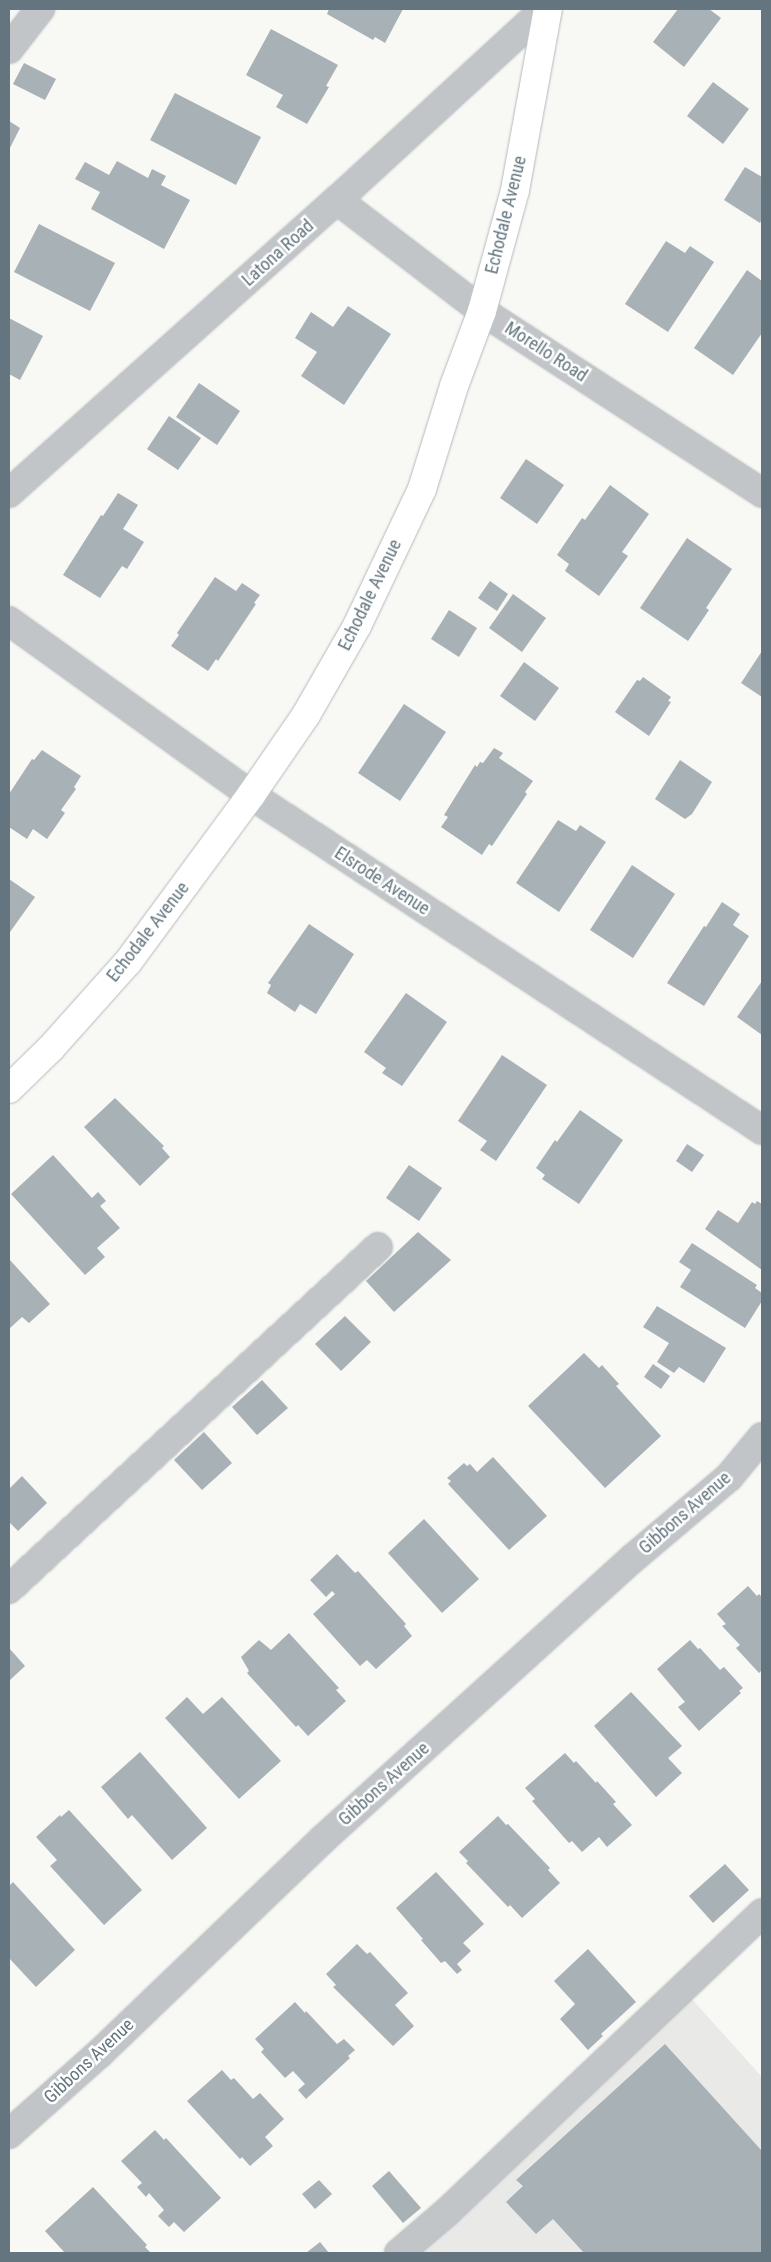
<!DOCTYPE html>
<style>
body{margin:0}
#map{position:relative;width:771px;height:2262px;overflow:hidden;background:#f8f8f5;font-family:"Roboto Condensed",sans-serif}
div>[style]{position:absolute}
.built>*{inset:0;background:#e9e9e8}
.building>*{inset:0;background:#a8b1b6}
.roads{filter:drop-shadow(0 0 1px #b4b9bc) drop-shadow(0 0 1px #b4b9bc)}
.minor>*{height:28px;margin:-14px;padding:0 14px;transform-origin:14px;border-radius:14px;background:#c1c5c8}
.major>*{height:28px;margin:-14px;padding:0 14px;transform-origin:14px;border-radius:14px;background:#fff}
span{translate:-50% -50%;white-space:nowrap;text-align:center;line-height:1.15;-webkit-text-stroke:5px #fff;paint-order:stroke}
.street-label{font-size:18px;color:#64757f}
.frame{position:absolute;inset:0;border:10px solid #64757f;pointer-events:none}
</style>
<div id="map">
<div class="built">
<i style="clip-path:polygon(681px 1987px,762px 2077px,762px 2253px,395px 2253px)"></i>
</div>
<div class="building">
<i style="clip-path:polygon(329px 9px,403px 9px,385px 43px,375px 37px,373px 40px,327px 14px)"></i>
<i style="clip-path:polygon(678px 9px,709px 9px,721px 18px,684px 67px,653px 42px)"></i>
<i style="clip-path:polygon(271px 29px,338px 65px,326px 86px,329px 87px,307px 124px,276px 107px,283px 95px,246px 75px)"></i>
<i style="clip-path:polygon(24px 63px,56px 79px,45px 100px,13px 84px)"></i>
<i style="clip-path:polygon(713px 82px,749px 109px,723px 144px,687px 116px)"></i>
<i style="clip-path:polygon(175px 93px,261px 137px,236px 185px,150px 140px)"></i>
<i style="clip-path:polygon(9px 121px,20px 128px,9px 150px)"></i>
<i style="clip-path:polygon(117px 161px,148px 178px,152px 169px,166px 176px,161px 185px,190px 200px,164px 249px,91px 209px,100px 192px,75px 179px,85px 162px,109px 175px)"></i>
<i style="clip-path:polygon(745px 167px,762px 177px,762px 219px,760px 223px,724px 200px)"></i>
<i style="clip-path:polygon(39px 224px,115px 263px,90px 311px,14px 272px)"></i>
<i style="clip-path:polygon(666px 241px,685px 253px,690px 246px,714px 262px,668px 332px,625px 304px)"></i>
<i style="clip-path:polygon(747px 270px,762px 281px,762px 333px,733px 375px,694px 348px)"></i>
<i style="clip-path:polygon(348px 306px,391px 334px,344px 405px,301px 376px,317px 352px,295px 338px,311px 312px,333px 327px)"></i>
<i style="clip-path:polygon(9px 318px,43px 336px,20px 380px,9px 374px)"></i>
<i style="clip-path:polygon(199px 383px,240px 411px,217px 445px,176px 417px)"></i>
<i style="clip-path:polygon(169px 416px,201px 438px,178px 470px,147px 449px)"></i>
<i style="clip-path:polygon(526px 459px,564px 485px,537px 524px,500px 498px)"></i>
<i style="clip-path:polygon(610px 485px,649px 514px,622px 552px,628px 556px,599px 596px,565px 571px,569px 564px,557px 555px,582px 518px,585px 520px)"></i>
<i style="clip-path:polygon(118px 493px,138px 505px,123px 529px,144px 542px,127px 569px,122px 566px,100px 598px,63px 575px,101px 515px,103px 516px)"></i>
<i style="clip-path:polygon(687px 538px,732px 569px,706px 608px,709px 610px,688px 641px,640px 608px)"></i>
<i style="clip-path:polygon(215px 577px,236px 591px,242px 583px,260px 595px,254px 603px,256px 604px,218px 661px,216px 659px,208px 671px,171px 646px,179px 635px,177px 633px)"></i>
<i style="clip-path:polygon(490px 581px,508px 594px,497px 611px,478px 598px)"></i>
<i style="clip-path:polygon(513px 594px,546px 618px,522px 652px,489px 628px)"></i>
<i style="clip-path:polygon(449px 610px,477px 628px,459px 657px,431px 639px)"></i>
<i style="clip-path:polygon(762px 651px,762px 697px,741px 683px)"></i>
<i style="clip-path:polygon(524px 662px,559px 688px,535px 721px,500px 696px)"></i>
<i style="clip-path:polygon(643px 677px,671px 697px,668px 701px,671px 702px,649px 736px,615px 712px,637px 680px,640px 681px)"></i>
<i style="clip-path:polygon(404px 704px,446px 732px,400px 801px,358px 773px)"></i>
<i style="clip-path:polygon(494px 748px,503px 753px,499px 758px,533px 781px,525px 792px,527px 794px,492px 846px,489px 844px,482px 855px,441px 827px,448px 817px,444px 815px,475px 765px,477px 767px,480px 762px,483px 763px)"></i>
<i style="clip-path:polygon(42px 750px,81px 776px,74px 787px,76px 789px,61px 810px,65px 813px,47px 839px,33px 829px,27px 839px,9px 827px,9px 794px,32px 759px,34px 760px)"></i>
<i style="clip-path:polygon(680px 760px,712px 782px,692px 814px,685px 819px,655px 799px)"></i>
<i style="clip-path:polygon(558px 820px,576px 831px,580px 825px,606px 842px,559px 912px,516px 883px)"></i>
<i style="clip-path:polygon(632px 865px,675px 894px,633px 958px,590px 930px)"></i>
<i style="clip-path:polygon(9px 879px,35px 897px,10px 932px,9px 931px)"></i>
<i style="clip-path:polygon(722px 902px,740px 914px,733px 925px,749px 936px,704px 1006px,667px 983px,704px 926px,706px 927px)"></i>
<i style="clip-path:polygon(309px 924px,354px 954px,316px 1014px,300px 1004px,295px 1012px,267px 993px,271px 985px,268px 983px)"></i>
<i style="clip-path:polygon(762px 981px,762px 1035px,737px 1017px)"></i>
<i style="clip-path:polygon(406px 993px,447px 1022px,402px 1086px,382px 1073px,386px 1068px,364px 1052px)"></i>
<i style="clip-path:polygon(502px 1055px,547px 1085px,496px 1161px,480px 1150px,487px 1141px,458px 1121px)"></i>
<i style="clip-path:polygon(115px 1098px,164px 1146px,162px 1148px,170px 1157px,140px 1186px,84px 1127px)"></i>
<i style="clip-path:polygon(580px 1110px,623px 1140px,579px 1204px,542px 1179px,545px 1175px,536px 1168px,555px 1140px,557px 1142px)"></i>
<i style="clip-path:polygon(687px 1144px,704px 1155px,692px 1172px,676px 1161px)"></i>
<i style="clip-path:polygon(53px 1155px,92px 1198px,98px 1192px,106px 1201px,100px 1206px,120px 1228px,97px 1248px,105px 1257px,85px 1275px,11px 1194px)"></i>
<i style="clip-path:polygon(409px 1165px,442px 1188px,419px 1221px,386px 1198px)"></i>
<i style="clip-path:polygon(757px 1201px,762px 1204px,762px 1270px,705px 1229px,718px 1210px,738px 1223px,752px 1202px,755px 1204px)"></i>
<i style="clip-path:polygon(418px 1232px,451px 1260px,394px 1312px,366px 1281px)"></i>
<i style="clip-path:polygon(692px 1243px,757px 1285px,755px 1288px,762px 1293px,762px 1301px,745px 1328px,680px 1287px,691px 1270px,679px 1262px)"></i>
<i style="clip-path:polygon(9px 1259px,50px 1304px,29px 1323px,22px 1317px,9px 1329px)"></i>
<i style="clip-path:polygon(657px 1306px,726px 1348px,704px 1383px,679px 1367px,674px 1373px,657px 1362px,669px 1343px,643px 1327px)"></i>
<i style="clip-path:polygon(345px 1316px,371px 1342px,341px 1371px,315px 1344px)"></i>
<i style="clip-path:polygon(584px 1353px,599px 1368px,602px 1365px,619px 1384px,616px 1386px,661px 1436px,605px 1488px,528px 1406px)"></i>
<i style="clip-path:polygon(653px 1364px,670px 1376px,661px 1389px,644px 1377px)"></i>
<i style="clip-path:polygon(262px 1380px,288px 1408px,257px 1435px,232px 1407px)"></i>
<i style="clip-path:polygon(204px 1432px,232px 1463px,202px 1490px,174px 1460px)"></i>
<i style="clip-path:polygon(493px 1457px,547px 1516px,509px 1550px,448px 1484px,451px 1481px,447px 1478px,464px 1463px,467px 1466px,470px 1464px,477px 1472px)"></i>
<i style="clip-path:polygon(22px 1476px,47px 1503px,18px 1531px,9px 1522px,9px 1489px)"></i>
<i style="clip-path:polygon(424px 1519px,479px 1579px,442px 1613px,388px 1553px)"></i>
<i style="clip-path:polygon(337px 1554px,355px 1573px,358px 1571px,406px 1624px,404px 1626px,412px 1636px,376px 1669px,367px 1660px,360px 1666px,313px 1614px,335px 1594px,332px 1591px,326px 1597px,310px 1580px)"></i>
<i style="clip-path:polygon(748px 1586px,757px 1596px,759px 1594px,762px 1597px,762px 1670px,759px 1673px,736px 1648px,740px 1645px,722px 1626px,726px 1624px,717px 1614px)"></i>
<i style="clip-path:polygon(289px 1633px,339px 1688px,336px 1690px,346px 1701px,308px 1736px,298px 1725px,296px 1727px,247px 1673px,249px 1671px,241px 1657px,259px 1640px,271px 1650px)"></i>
<i style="clip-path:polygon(690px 1640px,698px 1649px,700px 1648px,720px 1670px,724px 1667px,743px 1688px,739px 1691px,741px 1693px,699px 1731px,678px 1707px,685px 1702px,657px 1669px)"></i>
<i style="clip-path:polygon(9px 1648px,25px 1666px,9px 1681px)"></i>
<i style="clip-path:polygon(631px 1692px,682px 1746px,668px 1758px,682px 1773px,656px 1797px,594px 1726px)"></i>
<i style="clip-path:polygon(187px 1697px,203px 1714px,222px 1697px,281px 1761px,239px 1799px,165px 1718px)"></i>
<i style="clip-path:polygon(140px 1752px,207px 1828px,172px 1860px,132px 1815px,128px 1819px,101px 1787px)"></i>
<i style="clip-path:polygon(565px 1753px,574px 1763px,576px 1761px,596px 1783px,597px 1781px,616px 1802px,613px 1804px,632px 1825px,607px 1847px,599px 1837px,582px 1852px,572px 1841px,569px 1843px,532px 1801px,535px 1799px,525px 1788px)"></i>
<i style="clip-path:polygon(69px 1810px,142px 1890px,104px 1925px,50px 1866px,57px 1860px,36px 1837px,60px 1815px,61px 1817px)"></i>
<i style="clip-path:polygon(498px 1816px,506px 1825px,508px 1824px,550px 1868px,548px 1870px,560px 1883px,522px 1918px,510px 1905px,508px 1907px,466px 1863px,468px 1861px,459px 1852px)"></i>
<i style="clip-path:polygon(725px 1864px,749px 1890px,713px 1923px,689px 1896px)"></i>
<i style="clip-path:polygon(436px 1872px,484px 1924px,463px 1943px,471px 1951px,457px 1964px,462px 1970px,457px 1974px,445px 1961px,441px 1963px,421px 1940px,423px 1939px,396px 1908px)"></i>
<i style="clip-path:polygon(13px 1882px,75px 1950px,36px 1987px,9px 1958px,9px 1886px)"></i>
<i style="clip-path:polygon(357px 1944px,367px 1954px,370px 1952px,408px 1993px,395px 2005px,414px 2026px,393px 2046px,333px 1987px,336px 1985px,326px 1974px)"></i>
<i style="clip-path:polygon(588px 1949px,636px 2002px,601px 2034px,603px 2036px,588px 2050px,560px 2019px,575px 2004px,554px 1981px)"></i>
<i style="clip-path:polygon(295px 2002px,305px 2013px,306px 2011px,337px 2044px,344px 2039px,355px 2050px,348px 2056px,350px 2058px,306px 2099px,298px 2090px,305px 2084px,293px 2071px,285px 2078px,261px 2052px,264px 2049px,255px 2039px)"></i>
<i style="clip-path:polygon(665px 2044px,762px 2151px,762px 2253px,584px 2253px,553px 2219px,536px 2234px,506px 2202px,523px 2186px,516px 2180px)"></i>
<i style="clip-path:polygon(222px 2070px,231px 2080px,234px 2078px,253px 2099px,260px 2093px,284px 2119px,265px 2137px,273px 2146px,250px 2166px,242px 2157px,240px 2159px,187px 2101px)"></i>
<i style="clip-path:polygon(155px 2130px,164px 2140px,166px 2138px,221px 2198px,184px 2232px,174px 2222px,169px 2227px,158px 2216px,164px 2210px,149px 2193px,146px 2197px,137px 2187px,142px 2183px,121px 2161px)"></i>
<i style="clip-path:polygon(389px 2171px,421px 2208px,403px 2223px,372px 2186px)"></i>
<i style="clip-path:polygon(319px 2180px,332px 2194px,315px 2209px,302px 2194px)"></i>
<i style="clip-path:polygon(93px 2187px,147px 2245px,145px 2247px,151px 2253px,65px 2253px,45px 2231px)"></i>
<i style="clip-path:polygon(320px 2242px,329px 2253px,306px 2253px)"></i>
</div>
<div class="roads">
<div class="minor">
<i style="left:9px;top:49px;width:51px;rotate:-52.2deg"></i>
<i style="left:337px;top:200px;width:183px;rotate:37.4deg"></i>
<i style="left:482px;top:311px;width:334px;rotate:33deg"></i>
<i style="left:9px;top:493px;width:440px;rotate:-41.8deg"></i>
<i style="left:337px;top:200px;width:282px;rotate:-42.6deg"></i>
<i style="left:9px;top:621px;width:298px;rotate:35.7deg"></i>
<i style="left:251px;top:795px;width:611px;rotate:33.25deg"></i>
<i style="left:9px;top:1589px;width:503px;rotate:-42.83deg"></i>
<i style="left:9px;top:2134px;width:122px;rotate:-41.7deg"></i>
<i style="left:100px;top:2053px;width:308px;rotate:-43.8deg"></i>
<i style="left:322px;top:1840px;width:418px;rotate:-42.2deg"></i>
<i style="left:632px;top:1559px;width:127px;rotate:-40.2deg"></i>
<i style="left:729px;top:1477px;width:52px;rotate:-50.5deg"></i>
<i style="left:399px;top:2253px;width:63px;rotate:-40.5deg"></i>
<i style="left:447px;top:2212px;width:434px;rotate:-43.5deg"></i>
</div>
<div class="major">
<i style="left:9px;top:1089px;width:59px;rotate:-44.3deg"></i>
<i style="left:51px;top:1048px;width:115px;rotate:-48.2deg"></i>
<i style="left:128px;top:962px;width:207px;rotate:-53.6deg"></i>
<i style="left:251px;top:795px;width:97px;rotate:-55.5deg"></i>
<i style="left:306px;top:715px;width:103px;rotate:-60.2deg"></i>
<i style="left:357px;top:626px;width:152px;rotate:-64.6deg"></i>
<i style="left:422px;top:489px;width:108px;rotate:-72.7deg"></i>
<i style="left:454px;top:386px;width:80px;rotate:-69.5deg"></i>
<i style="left:482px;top:311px;width:125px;rotate:-74.7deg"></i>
<i style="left:515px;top:190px;width:184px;rotate:-79.7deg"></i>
</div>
</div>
<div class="street-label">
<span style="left:506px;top:215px;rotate:-76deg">Echodale Avenue</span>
<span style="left:278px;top:253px;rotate:-42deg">Latona Road</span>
<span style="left:546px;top:352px;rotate:33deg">Morello Road</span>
<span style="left:370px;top:595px;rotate:-64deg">Echodale Avenue</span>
<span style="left:382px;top:881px;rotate:33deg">Elsrode Avenue</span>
<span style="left:148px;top:932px;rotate:-52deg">Echodale Avenue</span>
<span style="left:685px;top:1513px;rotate:-41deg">Gibbons Avenue</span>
<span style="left:384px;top:1784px;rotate:-42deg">Gibbons Avenue</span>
<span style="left:89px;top:2061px;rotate:-43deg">Gibbons Avenue</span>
</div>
<div class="frame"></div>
</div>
